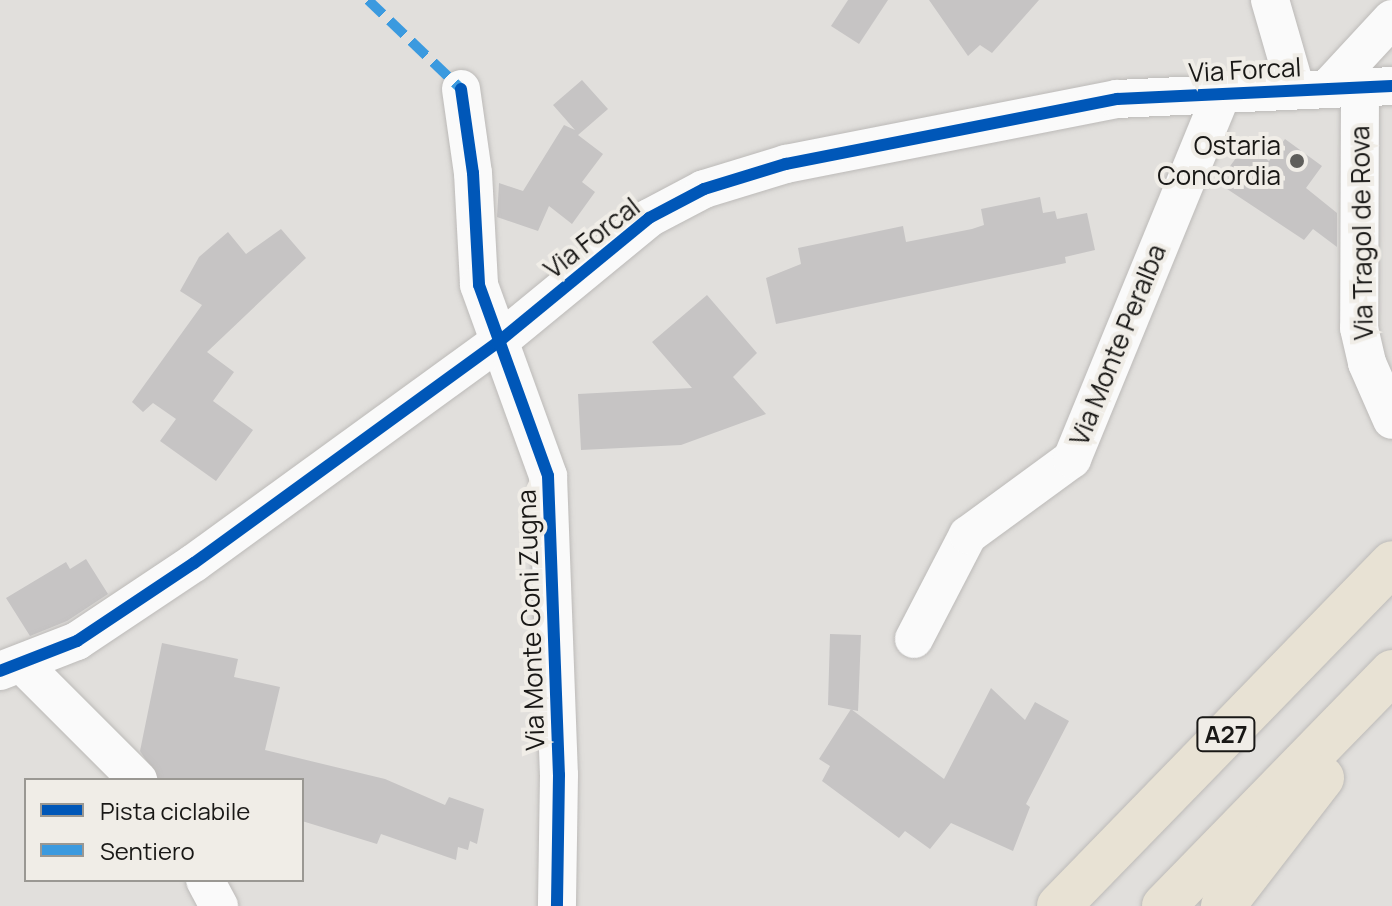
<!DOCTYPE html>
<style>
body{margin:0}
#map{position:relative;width:1392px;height:906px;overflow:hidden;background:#e1dfdc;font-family:Manrope,sans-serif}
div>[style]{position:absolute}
.building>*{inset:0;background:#c6c4c4}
.roads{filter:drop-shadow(0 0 2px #bcbab8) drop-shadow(0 0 2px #bcbab8)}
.street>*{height:38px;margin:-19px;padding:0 19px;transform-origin:19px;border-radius:19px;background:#fafafa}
.highway>*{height:44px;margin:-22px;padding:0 22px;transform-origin:22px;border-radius:22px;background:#e8e2d4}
.quiet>*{height:10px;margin-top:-5px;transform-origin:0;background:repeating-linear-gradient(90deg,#3b9adf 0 20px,transparent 0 30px)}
.cycleway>*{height:12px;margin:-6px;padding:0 6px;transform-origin:6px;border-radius:6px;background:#0057b8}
.dots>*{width:22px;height:22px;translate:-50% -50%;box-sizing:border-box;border:4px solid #f0ede7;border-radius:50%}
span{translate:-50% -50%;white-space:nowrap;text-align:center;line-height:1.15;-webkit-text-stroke:8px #f0ede7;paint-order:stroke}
.shield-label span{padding:2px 6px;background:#f0ede7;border:2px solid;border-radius:6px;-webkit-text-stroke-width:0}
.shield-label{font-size:24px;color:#191816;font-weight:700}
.street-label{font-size:26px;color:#191816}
.poi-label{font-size:26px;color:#191816}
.right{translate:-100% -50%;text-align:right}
.legend{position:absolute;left:24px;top:778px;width:280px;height:104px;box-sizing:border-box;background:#f0ede7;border:2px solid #9a9893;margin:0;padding:10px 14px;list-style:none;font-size:24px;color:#191816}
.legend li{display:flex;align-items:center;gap:16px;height:40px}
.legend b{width:40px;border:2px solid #9a9893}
</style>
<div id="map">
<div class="building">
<i style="clip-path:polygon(848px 0,888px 0,859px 44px,831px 26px)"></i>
<i style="clip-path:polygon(929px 0,1039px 0,992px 53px,980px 45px,968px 56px)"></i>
<i style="clip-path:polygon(582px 80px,608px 109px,578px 135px,603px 154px,582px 182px,595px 192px,572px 224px,549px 206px,538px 231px,497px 217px,499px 183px,523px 191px,564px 125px,575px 130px,553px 105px)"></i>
<i style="clip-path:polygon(1285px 139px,1322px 166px,1306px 188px,1337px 213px,1337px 247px,1313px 229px,1304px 240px,1218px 183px,1246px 144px,1269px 161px)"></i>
<i style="clip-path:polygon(1040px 197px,1043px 213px,1055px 211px,1057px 219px,1087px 213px,1095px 250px,1065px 257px,1066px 263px,776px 324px,766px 278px,801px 264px,798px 248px,903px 226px,906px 242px,972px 229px,984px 225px,981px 209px)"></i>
<i style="clip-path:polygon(281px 229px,306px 258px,207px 352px,234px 372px,213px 401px,253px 430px,216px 481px,160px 441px,176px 419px,153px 403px,143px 412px,132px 402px,202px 305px,180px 291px,199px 257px,228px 232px,246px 254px)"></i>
<i style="clip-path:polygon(707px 295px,757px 353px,733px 377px,766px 414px,681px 445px,581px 450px,578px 394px,692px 388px,652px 342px)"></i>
<i style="clip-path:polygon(86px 559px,108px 594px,67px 621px,30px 636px,6px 598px,66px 562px,70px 569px)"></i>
<i style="clip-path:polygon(830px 634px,861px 635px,858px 711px,828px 705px)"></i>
<i style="clip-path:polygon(162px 643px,238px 659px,234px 677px,280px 687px,265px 750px,385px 779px,445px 805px,449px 797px,484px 809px,477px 844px,470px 841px,468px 850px,458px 847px,456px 860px,381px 834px,377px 844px,302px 821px,302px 780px,159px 780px,140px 751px)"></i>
<i style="clip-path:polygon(991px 688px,1025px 720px,1035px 702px,1069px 721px,1026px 804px,1030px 807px,1013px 851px,951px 823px,930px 849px,905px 831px,899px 838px,822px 781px,830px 766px,819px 759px,851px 709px,944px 779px)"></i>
</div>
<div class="roads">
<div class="street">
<i style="left:1270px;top:0;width:94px;rotate:73.9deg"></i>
<i style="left:1328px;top:88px;width:94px;rotate:-47.2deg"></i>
<i style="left:1360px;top:88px;width:240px;rotate:90.2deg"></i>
<i style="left:1359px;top:328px;width:36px;rotate:77deg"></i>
<i style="left:1367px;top:363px;width:62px;rotate:66.3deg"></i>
<i style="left:461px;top:89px;width:85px;rotate:81.9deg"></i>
<i style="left:473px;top:173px;width:112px;rotate:86.9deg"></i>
<i style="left:479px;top:285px;width:203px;rotate:70.1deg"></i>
<i style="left:548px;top:476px;width:299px;rotate:87.9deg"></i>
<i style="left:559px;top:775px;width:131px;rotate:90.9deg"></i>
<i style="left:914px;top:639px;width:117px;rotate:-62.6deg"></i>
<i style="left:968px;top:535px;width:129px;rotate:-36.2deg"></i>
<i style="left:1072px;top:459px;width:396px;rotate:-67.7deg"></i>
<i style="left:23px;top:665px;width:163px;rotate:45deg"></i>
<i style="left:0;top:671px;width:83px;rotate:-21.3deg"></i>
<i style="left:77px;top:641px;width:141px;rotate:-33.7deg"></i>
<i style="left:194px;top:563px;width:374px;rotate:-36deg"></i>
<i style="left:497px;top:343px;width:197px;rotate:-39.4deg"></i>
<i style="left:649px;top:218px;width:62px;rotate:-27.8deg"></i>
<i style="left:704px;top:189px;width:86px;rotate:-17deg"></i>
<i style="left:786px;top:164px;width:337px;rotate:-11.1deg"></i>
<i style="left:1117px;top:99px;width:275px;rotate:-2.7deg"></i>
<i style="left:205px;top:880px;width:30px;rotate:62deg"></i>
</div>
<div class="highway">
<i style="left:1059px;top:906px;width:478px;rotate:-45.8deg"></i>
<i style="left:1164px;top:906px;width:327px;rotate:-45.7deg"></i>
<i style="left:1223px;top:906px;width:162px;rotate:-52.3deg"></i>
</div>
</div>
<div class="quiet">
<i style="left:368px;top:0;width:129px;rotate:43.7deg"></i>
</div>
<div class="cycleway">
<i style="left:461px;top:89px;width:85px;rotate:81.9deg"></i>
<i style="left:473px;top:173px;width:112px;rotate:86.9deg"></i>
<i style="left:479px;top:285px;width:203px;rotate:70.1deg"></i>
<i style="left:548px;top:476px;width:299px;rotate:87.9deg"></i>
<i style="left:559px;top:775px;width:131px;rotate:90.9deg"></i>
<i style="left:0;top:671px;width:83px;rotate:-21.3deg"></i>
<i style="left:77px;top:641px;width:141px;rotate:-33.7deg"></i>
<i style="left:194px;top:563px;width:374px;rotate:-36deg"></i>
<i style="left:497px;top:343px;width:197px;rotate:-39.4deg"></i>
<i style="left:649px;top:218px;width:62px;rotate:-27.8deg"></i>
<i style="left:704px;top:189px;width:86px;rotate:-17deg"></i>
<i style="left:786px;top:164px;width:337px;rotate:-11.1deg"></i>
<i style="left:1117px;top:99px;width:275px;rotate:-2.7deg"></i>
</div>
<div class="dots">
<i style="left:1297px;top:161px;background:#5f5e5b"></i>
</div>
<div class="shield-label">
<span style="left:1226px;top:734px">A27</span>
</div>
<div class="street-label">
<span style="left:1245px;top:70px;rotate:-3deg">Via Forcal</span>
<span style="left:1362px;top:233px;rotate:-91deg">Via Tragol de Rova</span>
<span style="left:592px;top:238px;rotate:-38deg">Via Forcal</span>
<span style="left:1118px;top:345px;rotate:-68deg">Via Monte Peralba</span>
<span style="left:531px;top:620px;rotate:-92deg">Via Monte Coni Zugna</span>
</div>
<div class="poi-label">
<span class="right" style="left:1281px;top:161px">Ostaria<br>Concordia</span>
</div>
<ul class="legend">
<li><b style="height:10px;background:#0057b8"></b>Pista ciclabile</li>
<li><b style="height:10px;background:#3b9adf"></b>Sentiero</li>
</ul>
</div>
